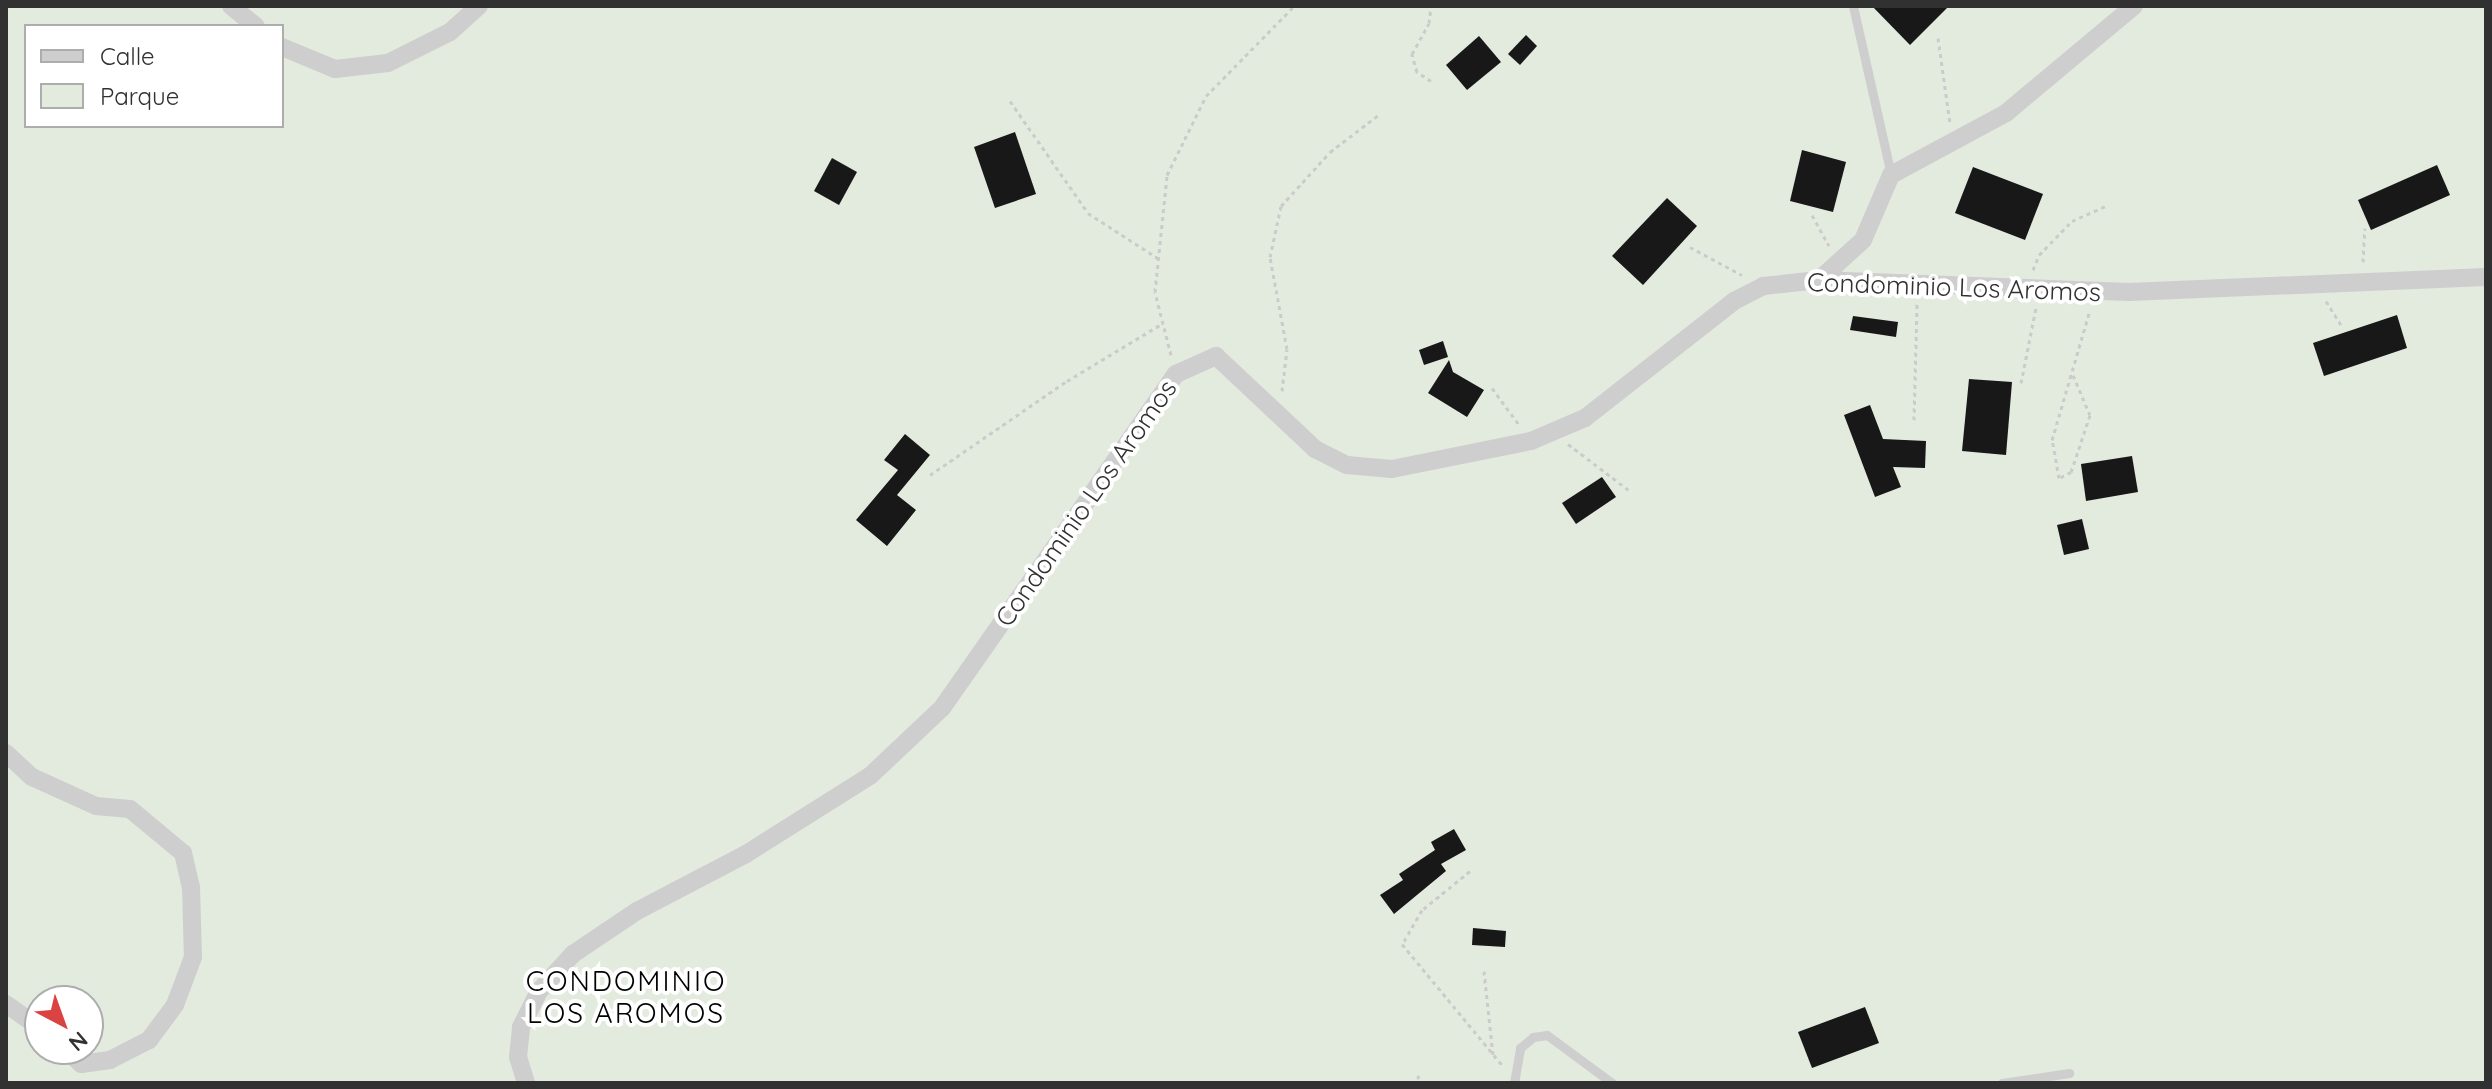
<!DOCTYPE html>
<style>
body{margin:0}
#map{position:relative;width:2492px;height:1089px;overflow:hidden;background:#fff;font-family:Quicksand,sans-serif}
div>[style]{position:absolute}
.green>*{inset:0;background:#e3eade}
.building>*{inset:0;background:#181818}
.path>*{height:3px;margin-top:-1.5px;transform-origin:0;background:repeating-linear-gradient(90deg,#cbcbcb 0 4px,transparent 0 8px)}
.service>*{height:9px;margin:-4.5px;padding:0 4.5px;transform-origin:4.5px;border-radius:4.5px;background:#cecece}
.minor>*{height:18px;margin:-9px;padding:0 9px;transform-origin:9px;border-radius:9px;background:#cecece}
span{translate:-50% -50%;white-space:nowrap;text-align:center;line-height:1.15;-webkit-text-stroke:8px #fff;paint-order:stroke}
.street-label{font-size:26px;color:#313131}
.neighbourhood-label{font-size:28px;color:#000;letter-spacing:2px}
.frame{position:absolute;inset:0;border:8px solid #313131;pointer-events:none}
.legend{position:absolute;left:24px;top:24px;width:260px;height:104px;box-sizing:border-box;background:#fff;border:2px solid #adadad;margin:0;padding:10px 14px;list-style:none;font-size:24px;color:#313131}
.legend li{display:flex;align-items:center;gap:16px;height:40px}
.legend b{width:40px;border:2px solid #adadad}
.north{position:absolute;left:24px;top:985px;width:80px;height:80px;box-sizing:border-box;background:#fff;border:2px solid #adadad;border-radius:50%;rotate:139deg;font-size:22px;font-weight:700;line-height:32px;text-align:center;color:#313131}
.north::after{content:'';display:block;margin:auto;width:28px;height:36px;background:#da4342;clip-path:polygon(50% 0,100% 100%,50% 72%,0 100%)}
</style>
<div id="map">
<div class="green">
<i style="clip-path:polygon(evenodd,6px 6px,2486px 6px,2486px 1083px,6px 1083px,6px 6px,26px 26px,282px 26px,282px 126px,26px 126px,26px 26px,6px 6px,40px 1001px,88px 1001px,88px 1049px,40px 1049px,40px 1001px)"></i>
</div>
<div class="building">
<i style="clip-path:polygon(1872px 6px,1949px 6px,1910px 45px)"></i>
<i style="clip-path:polygon(1526px 35px,1537px 46px,1520px 65px,1508px 54px)"></i>
<i style="clip-path:polygon(1479px 36px,1501px 62px,1467px 90px,1446px 65px)"></i>
<i style="clip-path:polygon(1015px 132px,1036px 194px,995px 208px,974px 147px)"></i>
<i style="clip-path:polygon(1802px 150px,1846px 162px,1833px 212px,1790px 201px)"></i>
<i style="clip-path:polygon(832px 158px,857px 172px,839px 205px,814px 191px)"></i>
<i style="clip-path:polygon(2437px 165px,2450px 195px,2371px 230px,2358px 200px)"></i>
<i style="clip-path:polygon(1973px 167px,2043px 194px,2025px 240px,1955px 213px)"></i>
<i style="clip-path:polygon(1667px 198px,1697px 226px,1643px 285px,1612px 256px)"></i>
<i style="clip-path:polygon(2397px 315px,2407px 348px,2324px 376px,2313px 343px)"></i>
<i style="clip-path:polygon(1853px 316px,1898px 322px,1896px 337px,1850px 330px)"></i>
<i style="clip-path:polygon(1443px 341px,1448px 357px,1424px 365px,1419px 350px)"></i>
<i style="clip-path:polygon(1449px 360px,1453px 372px,1484px 390px,1467px 417px,1428px 393px)"></i>
<i style="clip-path:polygon(1969px 379px,2012px 382px,2006px 455px,1962px 451px)"></i>
<i style="clip-path:polygon(1870px 405px,1883px 439px,1926px 441px,1925px 468px,1893px 467px,1901px 487px,1875px 497px,1844px 415px)"></i>
<i style="clip-path:polygon(905px 434px,930px 455px,897px 495px,916px 510px,887px 546px,856px 520px,898px 470px,884px 460px)"></i>
<i style="clip-path:polygon(2132px 456px,2138px 492px,2086px 501px,2081px 464px)"></i>
<i style="clip-path:polygon(1602px 477px,1616px 497px,1576px 524px,1562px 503px)"></i>
<i style="clip-path:polygon(2082px 519px,2089px 549px,2064px 555px,2057px 525px)"></i>
<i style="clip-path:polygon(1454px 829px,1466px 850px,1441px 864px,1446px 871px,1394px 914px,1380px 895px,1403px 880px,1399px 874px,1435px 850px,1431px 842px)"></i>
<i style="clip-path:polygon(1473px 928px,1506px 931px,1505px 947px,1472px 945px)"></i>
<i style="clip-path:polygon(1865px 1007px,1879px 1043px,1812px 1068px,1798px 1032px)"></i>
</div>
<div class="path">
<i style="left:1938px;top:38px;width:86px;rotate:82deg"></i>
<i style="left:1431px;top:81px;width:17px;rotate:-147deg"></i>
<i style="left:1417px;top:72px;width:19px;rotate:-106deg"></i>
<i style="left:1412px;top:54px;width:35px;rotate:-61deg"></i>
<i style="left:1429px;top:23px;width:17px;rotate:-83deg"></i>
<i style="left:1010px;top:101px;width:136px;rotate:55.1deg"></i>
<i style="left:1088px;top:213px;width:85px;rotate:32.9deg"></i>
<i style="left:1812px;top:215px;width:35px;rotate:61deg"></i>
<i style="left:1690px;top:247px;width:59px;rotate:28.3deg"></i>
<i style="left:2363px;top:262px;width:34px;rotate:-87deg"></i>
<i style="left:2033px;top:270px;width:16px;rotate:-68deg"></i>
<i style="left:2039px;top:255px;width:47px;rotate:-45.9deg"></i>
<i style="left:2072px;top:221px;width:39px;rotate:-24deg"></i>
<i style="left:2326px;top:301px;width:31px;rotate:58deg"></i>
<i style="left:1171px;top:355px;width:65px;rotate:-104.3deg"></i>
<i style="left:1155px;top:292px;width:118px;rotate:-84.1deg"></i>
<i style="left:1167px;top:175px;width:88px;rotate:-63.7deg"></i>
<i style="left:1206px;top:96px;width:126px;rotate:-45.6deg"></i>
<i style="left:2073px;top:375px;width:43px;rotate:67deg"></i>
<i style="left:2090px;top:415px;width:60px;rotate:108.4deg"></i>
<i style="left:2071px;top:472px;width:13px;rotate:153deg"></i>
<i style="left:2059px;top:478px;width:39px;rotate:-100deg"></i>
<i style="left:2052px;top:440px;width:135px;rotate:-73.7deg"></i>
<i style="left:2021px;top:383px;width:76px;rotate:-78.7deg"></i>
<i style="left:1492px;top:388px;width:47px;rotate:53.6deg"></i>
<i style="left:1282px;top:391px;width:42px;rotate:-83.2deg"></i>
<i style="left:1287px;top:349px;width:94px;rotate:-100.5deg"></i>
<i style="left:1270px;top:257px;width:52px;rotate:-77.8deg"></i>
<i style="left:1281px;top:206px;width:73px;rotate:-47.8deg"></i>
<i style="left:1330px;top:152px;width:64px;rotate:-37.4deg"></i>
<i style="left:1914px;top:420px;width:117px;rotate:-88.5deg"></i>
<i style="left:1568px;top:444px;width:78px;rotate:37.2deg"></i>
<i style="left:930px;top:475px;width:166px;rotate:-34.5deg"></i>
<i style="left:1067px;top:381px;width:112px;rotate:-31.1deg"></i>
<i style="left:1470px;top:871px;width:62px;rotate:140.9deg"></i>
<i style="left:1422px;top:910px;width:39px;rotate:120deg"></i>
<i style="left:1402px;top:944px;width:157px;rotate:50.4deg"></i>
<i style="left:1484px;top:971px;width:84px;rotate:83.9deg"></i>
<i style="left:1418px;top:1075px;width:8px;rotate:83deg"></i>
</div>
<div class="service">
<i style="left:1853px;top:6px;width:172px;rotate:77.3deg"></i>
<i style="left:1514px;top:1083px;width:36px;rotate:-80deg"></i>
<i style="left:1520px;top:1048px;width:17px;rotate:-40deg"></i>
<i style="left:1533px;top:1037px;width:14px;rotate:-8deg"></i>
<i style="left:1547px;top:1035px;width:81px;rotate:36.4deg"></i>
<i style="left:2002px;top:1083px;width:68px;rotate:-8.5deg"></i>
</div>
<div class="minor">
<i style="left:231px;top:6px;width:32px;rotate:39deg"></i>
<i style="left:282px;top:47px;width:57px;rotate:22.5deg"></i>
<i style="left:335px;top:69px;width:53px;rotate:-6.5deg"></i>
<i style="left:388px;top:63px;width:69px;rotate:-26.6deg"></i>
<i style="left:450px;top:32px;width:39px;rotate:-42deg"></i>
<i style="left:1819px;top:280px;width:59px;rotate:-42.3deg"></i>
<i style="left:1863px;top:240px;width:71px;rotate:-66.7deg"></i>
<i style="left:1891px;top:175px;width:131px;rotate:-28.3deg"></i>
<i style="left:2006px;top:113px;width:167px;rotate:-39.9deg"></i>
<i style="left:6px;top:753px;width:35px;rotate:43deg"></i>
<i style="left:32px;top:777px;width:70px;rotate:24.4deg"></i>
<i style="left:96px;top:806px;width:34px;rotate:5deg"></i>
<i style="left:130px;top:809px;width:69px;rotate:39.7deg"></i>
<i style="left:183px;top:853px;width:35px;rotate:77deg"></i>
<i style="left:191px;top:887px;width:70px;rotate:88.4deg"></i>
<i style="left:193px;top:957px;width:51px;rotate:110.6deg"></i>
<i style="left:175px;top:1005px;width:44px;rotate:126.6deg"></i>
<i style="left:149px;top:1040px;width:44px;rotate:152.9deg"></i>
<i style="left:110px;top:1060px;width:29px;rotate:172deg"></i>
<i style="left:81px;top:1064px;width:21px;rotate:-135deg"></i>
<i style="left:6px;top:1004px;width:42px;rotate:35.2deg"></i>
<i style="left:526px;top:1083px;width:27px;rotate:-107deg"></i>
<i style="left:518px;top:1057px;width:30px;rotate:-84deg"></i>
<i style="left:521px;top:1027px;width:40px;rotate:-63.4deg"></i>
<i style="left:539px;top:991px;width:50px;rotate:-47.4deg"></i>
<i style="left:573px;top:954px;width:77px;rotate:-33.9deg"></i>
<i style="left:637px;top:911px;width:123px;rotate:-27.6deg"></i>
<i style="left:746px;top:854px;width:146px;rotate:-32.2deg"></i>
<i style="left:870px;top:776px;width:99px;rotate:-43.4deg"></i>
<i style="left:942px;top:708px;width:408px;rotate:-55deg"></i>
<i style="left:1176px;top:374px;width:44px;rotate:-24.2deg"></i>
<i style="left:1216px;top:356px;width:136px;rotate:43.2deg"></i>
<i style="left:1315px;top:449px;width:36px;rotate:27deg"></i>
<i style="left:1347px;top:465px;width:45px;rotate:5.1deg"></i>
<i style="left:1392px;top:469px;width:142px;rotate:-11.4deg"></i>
<i style="left:1531px;top:441px;width:59px;rotate:-23.1deg"></i>
<i style="left:1585px;top:418px;width:189px;rotate:-38.1deg"></i>
<i style="left:1734px;top:301px;width:33px;rotate:-27deg"></i>
<i style="left:1763px;top:286px;width:56px;rotate:-6.1deg"></i>
<i style="left:1819px;top:280px;width:310px;rotate:2.2deg"></i>
<i style="left:2129px;top:292px;width:357px;rotate:-2.4deg"></i>
</div>
<div class="street-label">
<span style="left:1954px;top:287px;rotate:2deg">Condominio Los Aromos</span>
<span style="left:1086px;top:503px;rotate:-55deg">Condominio Los Aromos</span>
</div>
<div class="neighbourhood-label">
<span style="left:626px;top:997px">CONDOMINIO<br>LOS AROMOS</span>
</div>
<div class="frame"></div>
<ul class="legend">
<li><b style="height:10px;background:#cecece"></b>Calle</li>
<li><b style="height:22px;background:#e3eade"></b>Parque</li>
</ul>
<div class="north">N</div>
</div>
